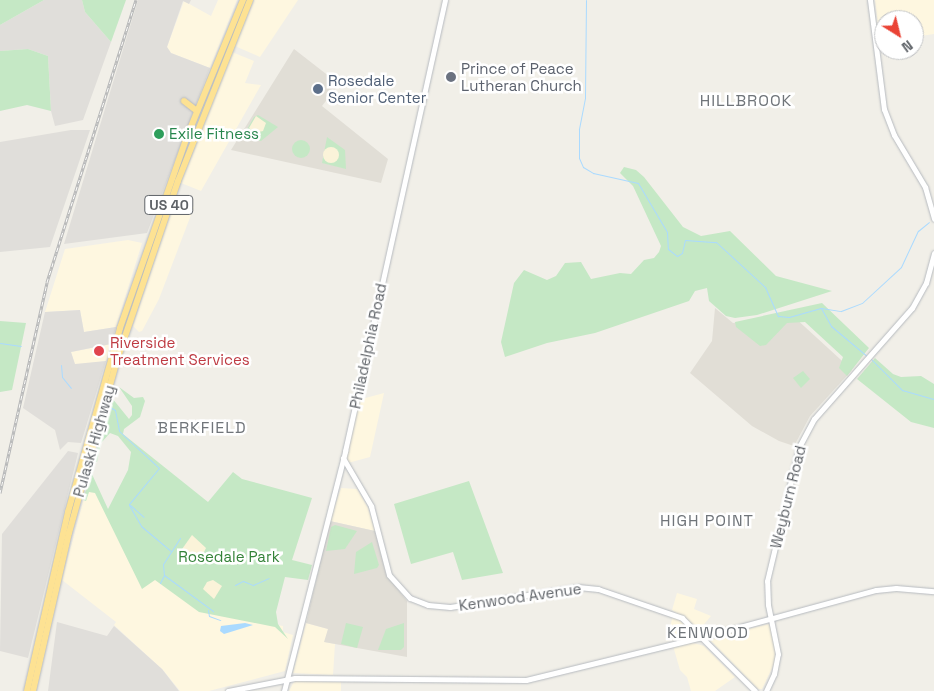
<!DOCTYPE html>
<style>
body{margin:0}
#map{position:relative;width:934px;height:691px;overflow:hidden;background:#f1efe8;font-family:"Space Grotesk",sans-serif}
div>[style]{position:absolute}
.commercial>*{inset:0;background:#fef7e0}
.industrial>*{inset:0;background:#e0deda}
.education>*{inset:0;background:#e1ded6}
.green>*{inset:0;background:#c5e8c5}
.round{border-radius:50%}
.sand>*{inset:0;background:#fbf3d9}
.water>*{inset:0;background:#aadaff}
.stream>*{height:1px;margin:-0.5px;padding:0 0.5px;transform-origin:0.5px;border-radius:0.5px;background:#aadaff}
.roads{filter:drop-shadow(0 0 1px #b6babf) drop-shadow(0 0 1px #b6babf)}
.secondary>*{height:5px;margin:-2.5px;padding:0 2.5px;transform-origin:2.5px;border-radius:2.5px;background:#fff}
.highway>*{height:6px;margin:-3px;padding:0 3px;transform-origin:3px;border-radius:3px;background:#fde293}
.rail>*{height:3px;margin-top:-1.5px;transform-origin:0;background:repeating-linear-gradient(90deg,#fff 0 4px,#b6b7b8 0 8px);box-sizing:border-box;border-block:1px solid #b6b7b8}
.dots>*{width:14px;height:14px;translate:-50% -50%;box-sizing:border-box;border:2px solid #fff;border-radius:50%}
span{translate:-50% -50%;white-space:nowrap;text-align:center;line-height:1.15;-webkit-text-stroke:5px #fff;paint-order:stroke}
.shield-label span{padding:1px 4px;background:#fff;border:1px solid;border-radius:4px;-webkit-text-stroke-width:0}
.shield-label{font-size:14px;color:#5f6368;font-weight:700}
.worship-label{font-size:15px;color:#5b616d}
.left{translate:0 -50%;text-align:left}
.service-label{font-size:15px;color:#4e5e75}
.leisure-label{font-size:15px;color:#27864d}
.health-label{font-size:15px;color:#be3a42}
.street-label{font-size:15px;color:#5f6368}
.park-label{font-size:15px;color:#348238}
.neighbourhood-label{font-size:16px;color:#70757a;letter-spacing:1px}
.north{position:absolute;left:874px;top:10px;width:50px;height:50px;box-sizing:border-box;background:#fff;border:1px solid #bfc1c3;border-radius:50%;rotate:144deg;font-size:14px;font-weight:700;line-height:20px;text-align:center;color:#5f6368}
.north::after{content:'';display:block;margin:auto;width:18px;height:22px;background:#ea4335;clip-path:polygon(50% 0,100% 100%,50% 72%,0 100%)}
</style>
<div id="map">
<div class="commercial">
<i style="clip-path:polygon(218px 0,237px 0,210px 68px,171px 53px,167px 47px,184px 1px,211px 16px)"></i>
<i style="clip-path:polygon(254px 0,298px 0,260px 57px,235px 46px)"></i>
<i style="clip-path:polygon(875px 0,934px 0,934px 34px,914px 37px,914px 20px,884px 20px,884px 41px,880px 42px)"></i>
<i style="clip-path:polygon(232px 52px,254px 61px,245px 83px,261px 85px,201px 191px,181px 183px)"></i>
<i style="clip-path:polygon(176px 197px,194px 207px,159px 299px,142px 331px,139px 332px,133px 326px)"></i>
<i style="clip-path:polygon(128px 240px,142px 243px,116px 327px,84px 332px,80px 310px,45px 312px,65px 249px)"></i>
<i style="clip-path:polygon(111px 344px,106px 361px,75px 365px,71px 352px)"></i>
<i style="clip-path:polygon(384px 393px,370px 457px,348px 463px,346px 456px,358px 400px)"></i>
<i style="clip-path:polygon(87px 487px,93px 489px,148px 581px,155px 578px,244px 619px,283px 626px,283px 632px,293px 635px,285px 671px,209px 691px,180px 691px,163px 670px,114px 625px,116px 622px,62px 580px)"></i>
<i style="clip-path:polygon(341px 488px,357px 489px,368px 508px,375px 531px,330px 521px)"></i>
<i style="clip-path:polygon(677px 593px,697px 599px,694px 609px,711px 616px,699px 630px,672px 610px)"></i>
<i style="clip-path:polygon(673px 616px,686px 624px,695px 634px,666px 641px)"></i>
<i style="clip-path:polygon(306px 623px,328px 629px,325px 642px,335px 644px,333px 675px,293px 673px)"></i>
<i style="clip-path:polygon(769px 624px,775px 644px,775px 662px,762px 689px,758px 689px,711px 641px,713px 637px)"></i>
<i style="clip-path:polygon(690px 642px,704px 646px,735px 677px,715px 691px,691px 691px,687px 677px,680px 670px,673px 646px)"></i>
<i style="clip-path:polygon(295px 680px,341px 682px,341px 691px,289px 691px)"></i>
</div>
<div class="industrial">
<i style="clip-path:polygon(44px 0,82px 0,85px 12px,111px 42px,83px 120px,55px 126px,51px 111px,48px 56px,28px 49px,0 51px,0 25px)"></i>
<i style="clip-path:polygon(138px 0,191px 0,189px 4px,183px 1px,167px 47px,171px 53px,210px 68px,147px 233px,64px 244px)"></i>
<i style="clip-path:polygon(71px 130px,90px 130px,50px 247px,0 252px,0 142px)"></i>
<i style="clip-path:polygon(80px 310px,84px 332px,116px 327px,111px 344px,71px 352px,75px 364px,106px 361px,81px 443px,68px 442px,60px 450px,55px 430px,23px 408px,45px 312px)"></i>
<i style="clip-path:polygon(68px 451px,78px 453px,28px 658px,0 651px,2px 534px)"></i>
<i style="clip-path:polygon(57px 622px,107px 636px,114px 626px,162px 669px,179px 691px,48px 691px)"></i>
</div>
<div class="education">
<i style="clip-path:polygon(294px 49px,339px 84px,322px 106px,388px 159px,381px 183px,231px 150px)"></i>
<i style="clip-path:polygon(715px 308px,733px 323px,793px 316px,852px 370px,810px 416px,794px 446px,779px 441px,752px 426px,690px 373px,712px 341px)"></i>
<i style="clip-path:polygon(330px 521px,375px 531px,386px 574px,407px 601px,407px 657px,324px 642px,328px 629px,306px 623px)"></i>
</div>
<div class="green">
<i style="clip-path:polygon(0 0,44px 0,0 25px)"></i>
<i style="clip-path:polygon(82px 0,126px 0,111px 42px,85px 12px)"></i>
<i style="clip-path:polygon(28px 49px,48px 56px,51px 111px,27px 105px,0 111px,0 51px)"></i>
<i style="clip-path:polygon(258px 115px,278px 127px,261px 141px,242px 138px,254px 117px)"></i>
<i style="clip-path:polygon(327px 137px,345px 150px,346px 169px,322px 163px)"></i>
<i class="round" style="left:292px;top:140px;width:18px;height:18px"></i>
<i style="clip-path:polygon(624px 167px,636px 170px,644px 177px,683px 227px,701px 236px,730px 231px,776px 276px,832px 291px,757px 315px,735px 318px,726px 316px,709px 301px,707px 288px,695px 291px,689px 301px,595px 333px,547px 343px,505px 357px,501px 342px,514px 283px,524px 270px,547px 280px,556px 276px,565px 263px,581px 262px,591px 279px,620px 273px,631px 274px,644px 260px,654px 258px,659px 252px,661px 246px,633px 186px,620px 173px)"></i>
<i style="clip-path:polygon(822px 303px,869px 348px,847px 376px,839px 368px,843px 357px,805px 322px,787px 323px,766px 345px,760px 346px,736px 327px,735px 322px)"></i>
<i style="clip-path:polygon(0 321px,26px 323px,12px 390px,0 392px)"></i>
<i style="clip-path:polygon(875px 358px,893px 374px,901px 377px,921px 376px,934px 384px,934px 428px,911px 422px,857px 379px)"></i>
<i style="clip-path:polygon(803px 371px,810px 379px,801px 388px,793px 378px)"></i>
<i style="clip-path:polygon(119px 387px,134px 398px,143px 397px,145px 401px,140px 417px,124px 429px,123px 434px,208px 502px,233px 472px,242px 479px,312px 498px,292px 560px,312px 565px,308px 580px,285px 577px,276px 612px,278px 624px,288px 639px,275px 627px,199px 612px,155px 580px,142px 589px,95px 493px,89px 492px,86px 501px,83px 500px,91px 472px,108px 509px,128px 470px,131px 452px,118px 436px,110px 433px,101px 443px,97px 462px,93px 462px,112px 398px,129px 419px,132px 415px,132px 406px)"></i>
<i style="clip-path:polygon(469px 481px,503px 573px,462px 580px,453px 552px,411px 564px,394px 504px)"></i>
<i style="clip-path:polygon(335px 525px,357px 531px,345px 549px,326px 551px,331px 527px)"></i>
<i style="clip-path:polygon(372px 542px,379px 565px,377px 568px,354px 574px,356px 552px)"></i>
<i style="clip-path:polygon(346px 623px,363px 627px,357px 648px,341px 644px)"></i>
<i style="clip-path:polygon(404px 623px,404px 647px,401px 650px,378px 650px,386px 629px)"></i>
</div>
<div class="sand">
<i style="clip-path:polygon(256px 116px,266px 123px,263px 131px,255px 133px,249px 128px)"></i>
<i class="round" style="left:323px;top:147px;width:16px;height:16px"></i>
<i style="clip-path:polygon(192px 535px,206px 548px,202px 556px,194px 560px,180px 552px)"></i>
<i style="clip-path:polygon(213px 580px,222px 586px,214px 599px,203px 589px,207px 582px)"></i>
</div>
<div class="water">
<i style="clip-path:polygon(245px 623px,253px 625px,224px 634px,220px 631px,221px 626px)"></i>
</div>
<div class="stream">
<i style="left:586px;top:0;width:98px;rotate:90.6deg"></i>
<i style="left:585px;top:98px;width:32px;rotate:101deg"></i>
<i style="left:579px;top:129px;width:29px;rotate:90deg"></i>
<i style="left:579px;top:158px;width:10px;rotate:66deg"></i>
<i style="left:583px;top:167px;width:12px;rotate:31deg"></i>
<i style="left:593px;top:173px;width:46px;rotate:12.5deg"></i>
<i style="left:638px;top:183px;width:57px;rotate:59.4deg"></i>
<i style="left:667px;top:232px;width:17px;rotate:87deg"></i>
<i style="left:668px;top:249px;width:11px;rotate:38deg"></i>
<i style="left:677px;top:256px;width:6px;rotate:-31deg"></i>
<i style="left:682px;top:253px;width:13px;rotate:-77deg"></i>
<i style="left:685px;top:240px;width:31px;rotate:4deg"></i>
<i style="left:716px;top:242px;width:67px;rotate:42.6deg"></i>
<i style="left:765px;top:287px;width:32px;rotate:66deg"></i>
<i style="left:778px;top:316px;width:11px;rotate:5deg"></i>
<i style="left:789px;top:317px;width:33px;rotate:-16deg"></i>
<i style="left:821px;top:308px;width:21px;rotate:61deg"></i>
<i style="left:831px;top:326px;width:48px;rotate:40deg"></i>
<i style="left:821px;top:308px;width:20px;rotate:9deg"></i>
<i style="left:841px;top:311px;width:22px;rotate:-21deg"></i>
<i style="left:862px;top:303px;width:53px;rotate:-42.7deg"></i>
<i style="left:901px;top:267px;width:40px;rotate:-65deg"></i>
<i style="left:918px;top:231px;width:14px;rotate:-39deg"></i>
<i style="left:0;top:343px;width:21px;rotate:8deg"></i>
<i style="left:871px;top:359px;width:44px;rotate:45deg"></i>
<i style="left:902px;top:390px;width:33px;rotate:16deg"></i>
<i style="left:61px;top:365px;width:12px;rotate:85deg"></i>
<i style="left:62px;top:377px;width:14px;rotate:51deg"></i>
<i style="left:108px;top:406px;width:8px;rotate:30deg"></i>
<i style="left:115px;top:410px;width:21px;rotate:79deg"></i>
<i style="left:119px;top:431px;width:54px;rotate:42.8deg"></i>
<i style="left:159px;top:468px;width:47px;rotate:129.8deg"></i>
<i style="left:129px;top:505px;width:24px;rotate:60deg"></i>
<i style="left:141px;top:526px;width:39px;rotate:40deg"></i>
<i style="left:130px;top:505px;width:18px;rotate:41deg"></i>
<i style="left:180px;top:538px;width:31px;rotate:123deg"></i>
<i style="left:163px;top:564px;width:11px;rotate:85deg"></i>
<i style="left:164px;top:575px;width:61px;rotate:36.3deg"></i>
<i style="left:160px;top:583px;width:9px;rotate:-63deg"></i>
<i style="left:235px;top:585px;width:9px;rotate:-27deg"></i>
<i style="left:243px;top:581px;width:11px;rotate:22deg"></i>
<i style="left:253px;top:585px;width:17px;rotate:-24deg"></i>
<i style="left:208px;top:610px;width:6px;rotate:81deg"></i>
<i style="left:209px;top:616px;width:12px;rotate:20deg"></i>
</div>
<div class="roads">
<div class="secondary">
<i style="left:870px;top:0;width:110px;rotate:82.7deg"></i>
<i style="left:884px;top:109px;width:28px;rotate:69deg"></i>
<i style="left:894px;top:135px;width:61px;rotate:59.2deg"></i>
<i style="left:925px;top:187px;width:33px;rotate:74deg"></i>
<i style="left:343px;top:458px;width:56px;rotate:59.7deg"></i>
<i style="left:371px;top:506px;width:71px;rotate:75.4deg"></i>
<i style="left:389px;top:575px;width:31px;rotate:48deg"></i>
<i style="left:410px;top:598px;width:19px;rotate:21deg"></i>
<i style="left:428px;top:605px;width:22px;rotate:5deg"></i>
<i style="left:450px;top:607px;width:130px;rotate:-8.9deg"></i>
<i style="left:578px;top:587px;width:20px;rotate:6deg"></i>
<i style="left:598px;top:589px;width:89px;rotate:19deg"></i>
<i style="left:682px;top:618px;width:103px;rotate:45deg"></i>
<i style="left:228px;top:691px;width:68px;rotate:-11deg"></i>
<i style="left:295px;top:678px;width:231px;rotate:0.5deg"></i>
<i style="left:526px;top:680px;width:194px;rotate:-13.7deg"></i>
<i style="left:714px;top:634px;width:168px;rotate:-15.2deg"></i>
<i style="left:876px;top:590px;width:20px;rotate:-6deg"></i>
<i style="left:896px;top:588px;width:38px;rotate:5deg"></i>
<i style="left:284px;top:691px;width:248px;rotate:-75.7deg"></i>
<i style="left:345px;top:451px;width:462px;rotate:-77.5deg"></i>
<i style="left:766px;top:691px;width:19px;rotate:-65deg"></i>
<i style="left:774px;top:674px;width:20px;rotate:-79deg"></i>
<i style="left:778px;top:654px;width:50px;rotate:-101.5deg"></i>
<i style="left:768px;top:605px;width:24px;rotate:-92deg"></i>
<i style="left:767px;top:581px;width:138px;rotate:-76.6deg"></i>
<i style="left:799px;top:447px;width:32px;rotate:-62deg"></i>
<i style="left:814px;top:419px;width:148px;rotate:-48.6deg"></i>
<i style="left:912px;top:308px;width:29px;rotate:-61deg"></i>
<i style="left:926px;top:283px;width:31px;rotate:-75deg"></i>
</div>
<div class="highway">
<i style="left:184px;top:101px;width:16px;rotate:38deg"></i>
<i style="left:27px;top:691px;width:184px;rotate:-77.1deg"></i>
<i style="left:68px;top:512px;width:191px;rotate:-74.2deg"></i>
<i style="left:120px;top:328px;width:206px;rotate:-70.7deg"></i>
<i style="left:188px;top:134px;width:145px;rotate:-67.7deg"></i>
<i style="left:33px;top:691px;width:162px;rotate:-77.2deg"></i>
<i style="left:69px;top:533px;width:176px;rotate:-74.5deg"></i>
<i style="left:116px;top:363px;width:192px;rotate:-71.2deg"></i>
<i style="left:178px;top:181px;width:195px;rotate:-68.3deg"></i>
</div>
</div>
<div class="rail">
<i style="left:0;top:493px;width:216px;rotate:-77.4deg"></i>
<i style="left:47px;top:282px;width:296px;rotate:-72.5deg"></i>
</div>
<div class="dots">
<i style="left:451px;top:77px;background:#6b7280"></i>
<i style="left:318px;top:89px;background:#5c6f8a"></i>
<i style="left:159px;top:134px;background:#2e9e5b"></i>
<i style="left:99px;top:351px;background:#e0444e"></i>
</div>
<div class="shield-label">
<span style="left:169px;top:205px">US 40</span>
</div>
<div class="worship-label">
<span class="left" style="left:461px;top:77px">Prince of Peace<br>Lutheran Church</span>
</div>
<div class="service-label">
<span class="left" style="left:328px;top:89px">Rosedale<br>Senior Center</span>
</div>
<div class="leisure-label">
<span class="left" style="left:169px;top:134px">Exile Fitness</span>
</div>
<div class="health-label">
<span class="left" style="left:110px;top:351px">Riverside<br>Treatment Services</span>
</div>
<div class="street-label">
<span style="left:368px;top:346px;rotate:-78deg">Philadelphia Road</span>
<span style="left:94px;top:441px;rotate:-74deg">Pulaski Highway</span>
<span style="left:788px;top:497px;rotate:-76deg">Weyburn Road</span>
<span style="left:520px;top:597px;rotate:-8deg">Kenwood Avenue</span>
</div>
<div class="park-label">
<span style="left:229px;top:557px">Rosedale Park</span>
</div>
<div class="neighbourhood-label">
<span style="left:746px;top:101px">HILLBROOK</span>
<span style="left:202px;top:428px">BERKFIELD</span>
<span style="left:707px;top:521px">HIGH POINT</span>
<span style="left:708px;top:633px">KENWOOD</span>
</div>
<div class="north">N</div>
</div>
